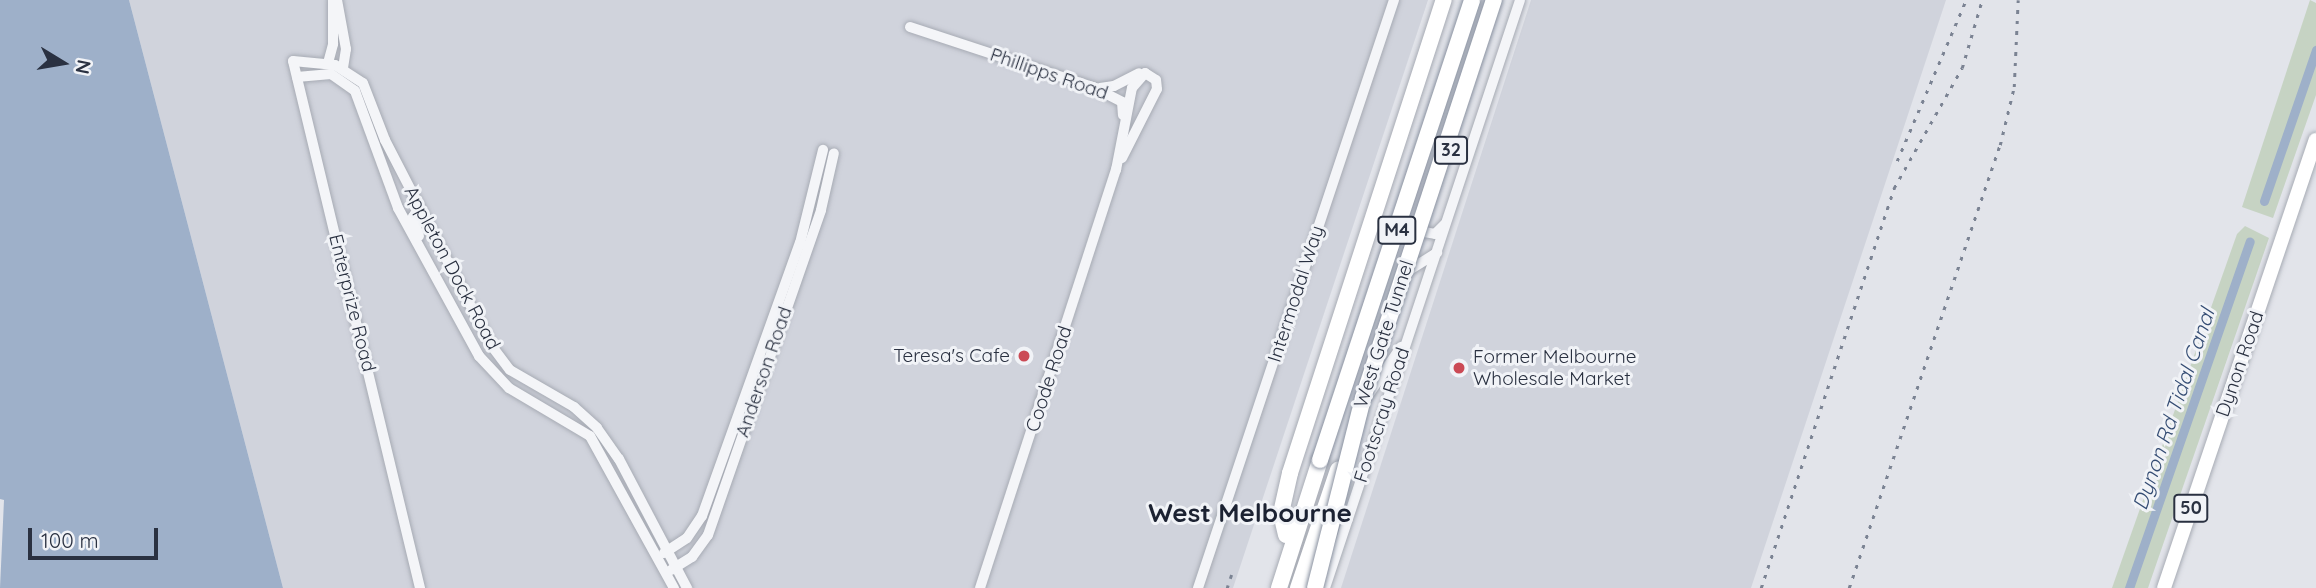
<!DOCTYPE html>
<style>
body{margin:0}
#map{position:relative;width:2316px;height:588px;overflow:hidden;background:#e2e4ea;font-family:Quicksand,sans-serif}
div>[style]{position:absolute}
.built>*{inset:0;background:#d0d3dc}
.green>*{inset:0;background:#c6d3c3}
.water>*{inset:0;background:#9eb0c9}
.canal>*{height:9px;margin:-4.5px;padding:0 4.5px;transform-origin:4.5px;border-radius:4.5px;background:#9eb0c9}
.roads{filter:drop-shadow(0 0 2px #a7abb4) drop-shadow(0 0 2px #a7abb4)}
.minor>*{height:10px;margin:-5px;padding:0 5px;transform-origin:5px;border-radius:5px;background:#f4f5f8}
.major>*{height:14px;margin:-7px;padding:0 7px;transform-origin:7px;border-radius:7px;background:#fff}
.highway>*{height:16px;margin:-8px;padding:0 8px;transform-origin:8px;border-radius:8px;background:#fff}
.rail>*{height:2.5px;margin-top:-1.25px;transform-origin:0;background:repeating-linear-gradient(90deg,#7b8393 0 3.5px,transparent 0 10.5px)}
.bridges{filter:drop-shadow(0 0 2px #8991a0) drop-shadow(0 0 2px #8991a0)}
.highway-bridge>*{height:16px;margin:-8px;padding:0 8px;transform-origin:8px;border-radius:8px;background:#fff}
.dots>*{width:19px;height:19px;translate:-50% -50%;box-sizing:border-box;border:4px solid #f1f3f7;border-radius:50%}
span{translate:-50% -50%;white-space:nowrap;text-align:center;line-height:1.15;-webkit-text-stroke:6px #f1f3f7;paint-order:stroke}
.shield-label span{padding:2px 5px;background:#f1f3f7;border:2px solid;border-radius:5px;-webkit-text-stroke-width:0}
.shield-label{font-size:18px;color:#2a3141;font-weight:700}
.street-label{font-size:19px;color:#2a3141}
.poi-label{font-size:19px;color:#2a3141}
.right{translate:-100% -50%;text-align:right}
.left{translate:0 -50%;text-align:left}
.water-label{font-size:21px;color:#354d74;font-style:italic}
.district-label{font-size:26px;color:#1c2232;font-weight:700}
.north{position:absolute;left:28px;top:28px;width:70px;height:70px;-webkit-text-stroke:5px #f1f3f7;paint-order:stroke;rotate:101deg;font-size:19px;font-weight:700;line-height:28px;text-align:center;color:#2a3141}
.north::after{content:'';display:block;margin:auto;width:24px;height:32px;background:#2a3141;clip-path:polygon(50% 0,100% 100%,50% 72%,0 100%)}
.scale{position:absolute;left:28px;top:528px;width:130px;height:32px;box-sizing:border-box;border:4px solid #2a3141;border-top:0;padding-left:9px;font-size:21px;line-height:24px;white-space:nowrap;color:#2a3141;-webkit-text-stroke:5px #f1f3f7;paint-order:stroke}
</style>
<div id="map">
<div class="built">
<i style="clip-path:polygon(129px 0,1428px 0,1233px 588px,283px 588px)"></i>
<i style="clip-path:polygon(1531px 0,1946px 0,1751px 588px,1341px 588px)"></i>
</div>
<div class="green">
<i style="clip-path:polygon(2310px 0,2316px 3px,2316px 95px,2273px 218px,2242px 207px)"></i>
<i style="clip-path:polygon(2245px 226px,2269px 238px,2148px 588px,2112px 588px,2237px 234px)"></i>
</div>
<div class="water">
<i style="clip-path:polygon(0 0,129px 0,283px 588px,0 588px,4px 500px,0 499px)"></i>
</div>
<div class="canal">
<i style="left:2264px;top:201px;width:160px;rotate:-71deg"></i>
<i style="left:2129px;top:588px;width:367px;rotate:-70.8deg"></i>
</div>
<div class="roads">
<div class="minor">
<i style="left:337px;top:0;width:50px;rotate:79.6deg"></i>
<i style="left:346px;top:49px;width:19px;rotate:99deg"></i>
<i style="left:910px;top:27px;width:193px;rotate:18.2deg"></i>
<i style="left:1093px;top:87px;width:33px;rotate:27deg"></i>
<i style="left:1122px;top:102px;width:13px;rotate:86deg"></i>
<i style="left:328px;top:63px;width:20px;rotate:-75deg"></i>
<i style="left:333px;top:44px;width:44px;rotate:-90deg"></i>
<i style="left:297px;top:77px;width:34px;rotate:-5deg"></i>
<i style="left:331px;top:74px;width:29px;rotate:35deg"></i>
<i style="left:355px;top:91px;width:125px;rotate:69.8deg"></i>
<i style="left:398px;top:208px;width:169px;rotate:61.3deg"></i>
<i style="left:479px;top:356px;width:44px;rotate:46.8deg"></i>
<i style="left:509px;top:388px;width:94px;rotate:30.7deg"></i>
<i style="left:590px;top:436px;width:174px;rotate:61.1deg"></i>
<i style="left:1100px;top:88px;width:14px;rotate:-8deg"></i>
<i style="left:1114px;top:86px;width:28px;rotate:-27deg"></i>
<i style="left:1122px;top:158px;width:77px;rotate:-63.1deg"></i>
<i style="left:1157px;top:89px;width:9px;rotate:-96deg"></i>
<i style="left:1156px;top:80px;width:13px;rotate:-148deg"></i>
<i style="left:1424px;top:232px;width:11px;rotate:10deg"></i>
<i style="left:1435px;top:234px;width:13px;rotate:-45deg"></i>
<i style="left:419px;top:236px;width:20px;rotate:-108deg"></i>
<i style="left:413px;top:217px;width:12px;rotate:-59deg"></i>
<i style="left:1411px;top:269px;width:31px;rotate:-32deg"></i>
<i style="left:1369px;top:394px;width:57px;rotate:-55.8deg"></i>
<i style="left:664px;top:553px;width:27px;rotate:-33deg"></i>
<i style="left:687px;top:538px;width:27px;rotate:-56deg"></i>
<i style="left:702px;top:516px;width:290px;rotate:-70.3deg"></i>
<i style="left:800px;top:243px;width:96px;rotate:-76.1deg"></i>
<i style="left:671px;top:570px;width:25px;rotate:-32deg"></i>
<i style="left:692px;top:557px;width:27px;rotate:-54deg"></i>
<i style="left:708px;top:535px;width:344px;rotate:-70.8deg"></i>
<i style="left:821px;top:210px;width:58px;rotate:-77.2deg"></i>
<i style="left:420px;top:588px;width:542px;rotate:-103.55deg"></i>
<i style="left:293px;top:61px;width:42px;rotate:5.4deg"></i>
<i style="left:335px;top:65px;width:33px;rotate:33deg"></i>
<i style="left:363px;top:83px;width:61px;rotate:68.9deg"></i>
<i style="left:385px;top:140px;width:231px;rotate:62.7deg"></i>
<i style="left:491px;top:345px;width:31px;rotate:53deg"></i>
<i style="left:510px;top:370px;width:74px;rotate:30deg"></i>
<i style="left:574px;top:407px;width:31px;rotate:42deg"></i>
<i style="left:597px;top:428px;width:38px;rotate:55deg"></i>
<i style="left:619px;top:459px;width:146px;rotate:62.2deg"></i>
<i style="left:980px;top:588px;width:440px;rotate:-72deg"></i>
<i style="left:1116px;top:170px;width:84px;rotate:-79deg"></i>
<i style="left:1132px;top:88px;width:20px;rotate:-49deg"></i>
<i style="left:1198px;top:588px;width:620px;rotate:-71.57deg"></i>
<i style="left:1325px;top:588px;width:619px;rotate:-71.65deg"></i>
</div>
<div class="major">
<i style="left:2164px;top:588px;width:473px;rotate:-71.3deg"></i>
</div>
<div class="highway">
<i style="left:1286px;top:535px;width:23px;rotate:-103deg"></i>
<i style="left:1281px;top:513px;width:41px;rotate:-77.3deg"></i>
<i style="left:1290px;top:473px;width:497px;rotate:-72deg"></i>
<i style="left:1279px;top:588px;width:134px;rotate:-72.2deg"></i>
<i style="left:1298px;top:588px;width:125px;rotate:-71.3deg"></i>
</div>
</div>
<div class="rail">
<i style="left:1897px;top:161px;width:175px;rotate:-66.8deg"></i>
<i style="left:1227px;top:588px;width:16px;rotate:-72deg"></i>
<i style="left:1761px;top:588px;width:422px;rotate:-71.6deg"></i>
<i style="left:1894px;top:188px;width:138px;rotate:-60.5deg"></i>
<i style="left:1962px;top:68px;width:71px;rotate:-73.6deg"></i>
<i style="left:1849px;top:588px;width:468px;rotate:-71.2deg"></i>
<i style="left:2000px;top:145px;width:60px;rotate:-76.4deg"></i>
<i style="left:2014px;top:87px;width:87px;rotate:-87.4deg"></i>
</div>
<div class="bridges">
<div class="highway-bridge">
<i style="left:1320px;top:460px;width:484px;rotate:-71.7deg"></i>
<i style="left:1315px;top:588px;width:196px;rotate:-75.8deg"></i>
<i style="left:1363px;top:398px;width:419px;rotate:-71.8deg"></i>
</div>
</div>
<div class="dots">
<i style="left:1024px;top:356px;background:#cb4a55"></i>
<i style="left:1459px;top:368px;background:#cb4a55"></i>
</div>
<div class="shield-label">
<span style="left:1451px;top:150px">32</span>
<span style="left:1397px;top:230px">M4</span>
<span style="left:2191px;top:508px">50</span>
</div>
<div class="street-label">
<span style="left:1049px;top:74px;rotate:19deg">Phillipps Road</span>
<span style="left:452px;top:268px;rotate:62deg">Appleton Dock Road</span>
<span style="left:1296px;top:294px;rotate:-72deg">Intermodal Way</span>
<span style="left:352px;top:303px;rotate:76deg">Enterprize Road</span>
<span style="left:1384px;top:334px;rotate:-72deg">West Gate Tunnel</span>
<span style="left:2240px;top:364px;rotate:-71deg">Dynon Road</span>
<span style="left:764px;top:372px;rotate:-71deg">Anderson Road</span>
<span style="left:1049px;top:379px;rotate:-72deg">Coode Road</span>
<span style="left:1382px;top:415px;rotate:-72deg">Footscray Road</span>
</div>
<div class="poi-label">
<span class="right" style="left:1010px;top:356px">Teresa's Cafe</span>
<span class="left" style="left:1473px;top:368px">Former Melbourne<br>Wholesale Market</span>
</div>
<div class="water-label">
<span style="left:2173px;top:409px;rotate:-71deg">Dynon Rd Tidal Canal</span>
</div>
<div class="district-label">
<span style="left:1250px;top:513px">West Melbourne</span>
</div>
<div class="north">N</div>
<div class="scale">100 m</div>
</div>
